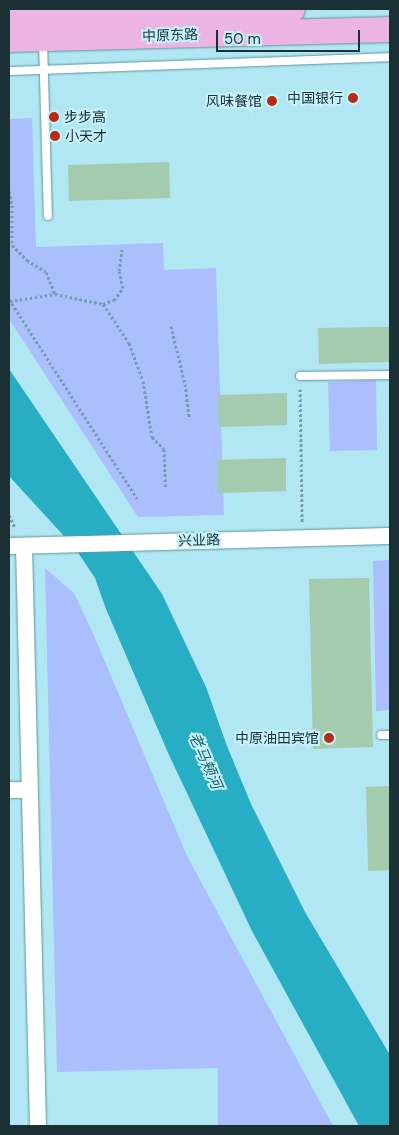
<!DOCTYPE html>
<meta charset="utf-8">
<style>
body{margin:0}
#map{position:relative;width:399px;height:1135px;overflow:hidden;background:#b0e7f2;font-family:"DM Sans","Noto Sans SC",sans-serif}
div>[style]{position:absolute}
.green>*{inset:0;background:#abbefe}
.water>*{inset:0;background:#27aec4}
.building>*{inset:0;background:#a4cbad}
.path>*{height:3px;margin-top:-1.5px;transform-origin:0;background:repeating-linear-gradient(90deg,#759fa8 0 2.5px,transparent 0 5px)}
.roads{filter:drop-shadow(0 0 1px #60959f) drop-shadow(0 0 1px #60959f)}
.service>*{height:8px;margin:-4px;padding:0 4px;transform-origin:4px;border-radius:4px;background:#fff}
.minor>*{height:16px;margin:-8px;padding:0 8px;transform-origin:8px;border-radius:8px;background:#fff}
.primary>*{height:25px;margin:-12.5px;padding:0 12.5px;transform-origin:12.5px;border-radius:12.5px;background:#ebb4e4}
.dots>*{width:14px;height:14px;translate:-50% -50%;box-sizing:border-box;border:2px solid #c6f2fb;border-radius:50%}
span{translate:-50% -50%;white-space:nowrap;text-align:center;line-height:1.15;-webkit-text-stroke:4px #c6f2fb;paint-order:stroke}
.street-label{font-size:14px;color:#1a3035}
.poi-label{font-size:14px;color:#1a3035}
.right{translate:-100% -50%;text-align:right}
.left{translate:0 -50%;text-align:left}
.water-label{font-size:15px;color:#195e69;font-style:italic}
.frame{position:absolute;inset:0;border:10px solid #1a3035;pointer-events:none}
.scale{position:absolute;left:216px;top:30px;width:144px;height:22px;box-sizing:border-box;border:2px solid #1a3035;border-top:0;padding-left:6px;font-size:15px;line-height:18px;white-space:nowrap;color:#1a3035;-webkit-text-stroke:4px #c6f2fb;paint-order:stroke}
</style>
<div id="map">
<div class="green">
<i style="clip-path:polygon(32px 118px,36px 247px,163px 243px,164px 270px,216px 268px,224px 515px,138px 517px,9px 319px,9px 119px)"></i>
<i style="clip-path:polygon(376px 380px,377px 450px,330px 451px,328px 382px)"></i>
<i style="clip-path:polygon(390px 560px,390px 710px,376px 711px,373px 561px)"></i>
<i style="clip-path:polygon(45px 568px,74px 593px,92px 631px,187px 856px,333px 1126px,218px 1126px,218px 1068px,57px 1072px)"></i>
</div>
<div class="water">
<i style="clip-path:polygon(9px 369px,162px 594px,206px 687px,227px 746px,251px 804px,305px 912px,390px 1055px,390px 1126px,359px 1126px,252px 931px,169px 755px,106px 609px,95px 578px,75px 548px,9px 476px)"></i>
</div>
<div class="building">
<i style="clip-path:polygon(169px 162px,170px 198px,69px 201px,68px 165px)"></i>
<i style="clip-path:polygon(375px 327px,390px 327px,390px 362px,319px 364px,318px 328px)"></i>
<i style="clip-path:polygon(287px 393px,287px 425px,219px 427px,218px 395px)"></i>
<i style="clip-path:polygon(286px 458px,286px 491px,218px 493px,217px 460px)"></i>
<i style="clip-path:polygon(369px 578px,373px 747px,313px 749px,309px 579px)"></i>
<i style="clip-path:polygon(390px 786px,390px 870px,368px 871px,366px 787px)"></i>
</div>
<div class="path">
<i style="left:9px;top:191px;width:14px;rotate:78deg"></i>
<i style="left:12px;top:205px;width:40px;rotate:90deg"></i>
<i style="left:12px;top:245px;width:21px;rotate:45deg"></i>
<i style="left:27px;top:260px;width:22px;rotate:32deg"></i>
<i style="left:46px;top:272px;width:24px;rotate:68deg"></i>
<i style="left:9px;top:299px;width:237px;rotate:57.3deg"></i>
<i style="left:10px;top:301px;width:46px;rotate:-8.8deg"></i>
<i style="left:55px;top:294px;width:49px;rotate:11.8deg"></i>
<i style="left:103px;top:304px;width:12px;rotate:-20deg"></i>
<i style="left:114px;top:300px;width:15px;rotate:-53deg"></i>
<i style="left:123px;top:288px;width:17px;rotate:-103deg"></i>
<i style="left:119px;top:271px;width:22px;rotate:-82deg"></i>
<i style="left:103px;top:304px;width:47px;rotate:56.3deg"></i>
<i style="left:129px;top:343px;width:40px;rotate:69.8deg"></i>
<i style="left:143px;top:381px;width:57px;rotate:80.9deg"></i>
<i style="left:152px;top:437px;width:17px;rotate:45deg"></i>
<i style="left:164px;top:449px;width:38px;rotate:88deg"></i>
<i style="left:171px;top:326px;width:60px;rotate:76.4deg"></i>
<i style="left:185px;top:384px;width:34px;rotate:83deg"></i>
<i style="left:300px;top:389px;width:134px;rotate:89.1deg"></i>
<i style="left:9px;top:515px;width:14px;rotate:65deg"></i>
</div>
<div class="roads">
<div class="service">
<i style="left:43px;top:41px;width:175px;rotate:88.4deg"></i>
<i style="left:9px;top:71px;width:381px;rotate:-2.1deg"></i>
<i style="left:300px;top:376px;width:90px;rotate:-0.6deg"></i>
<i style="left:381px;top:735px;width:9px"></i>
</div>
<div class="minor">
<i style="left:9px;top:546px;width:381px;rotate:-1.5deg"></i>
<i style="left:24px;top:546px;width:580px;rotate:88.62deg"></i>
<i style="left:9px;top:790px;width:20px"></i>
</div>
<div class="primary">
<i style="left:9px;top:16px;width:283px;rotate:-1.4deg"></i>
<i style="left:9px;top:39px;width:381px;rotate:-1.5deg"></i>
</div>
</div>
<div class="dots">
<i style="left:353px;top:98px;background:#b72a16"></i>
<i style="left:272px;top:101px;background:#b72a16"></i>
<i style="left:54px;top:117px;background:#b72a16"></i>
<i style="left:55px;top:136px;background:#b72a16"></i>
<i style="left:329px;top:738px;background:#b72a16"></i>
</div>
<div class="street-label">
<span style="left:170px;top:35px;rotate:-2deg">中原东路</span>
<span style="left:199px;top:540px;rotate:-2deg">兴业路</span>
</div>
<div class="poi-label">
<span class="right" style="left:343px;top:98px">中国银行</span>
<span class="right" style="left:262px;top:101px">风味餐馆</span>
<span class="left" style="left:64px;top:117px">步步高</span>
<span class="left" style="left:65px;top:136px">小天才</span>
<span class="right" style="left:319px;top:738px">中原油田宾馆</span>
</div>
<div class="water-label">
<span style="left:205px;top:761px;rotate:66deg">老马颊河</span>
</div>
<div class="frame"></div>
<div class="scale">50 m</div>
</div>
